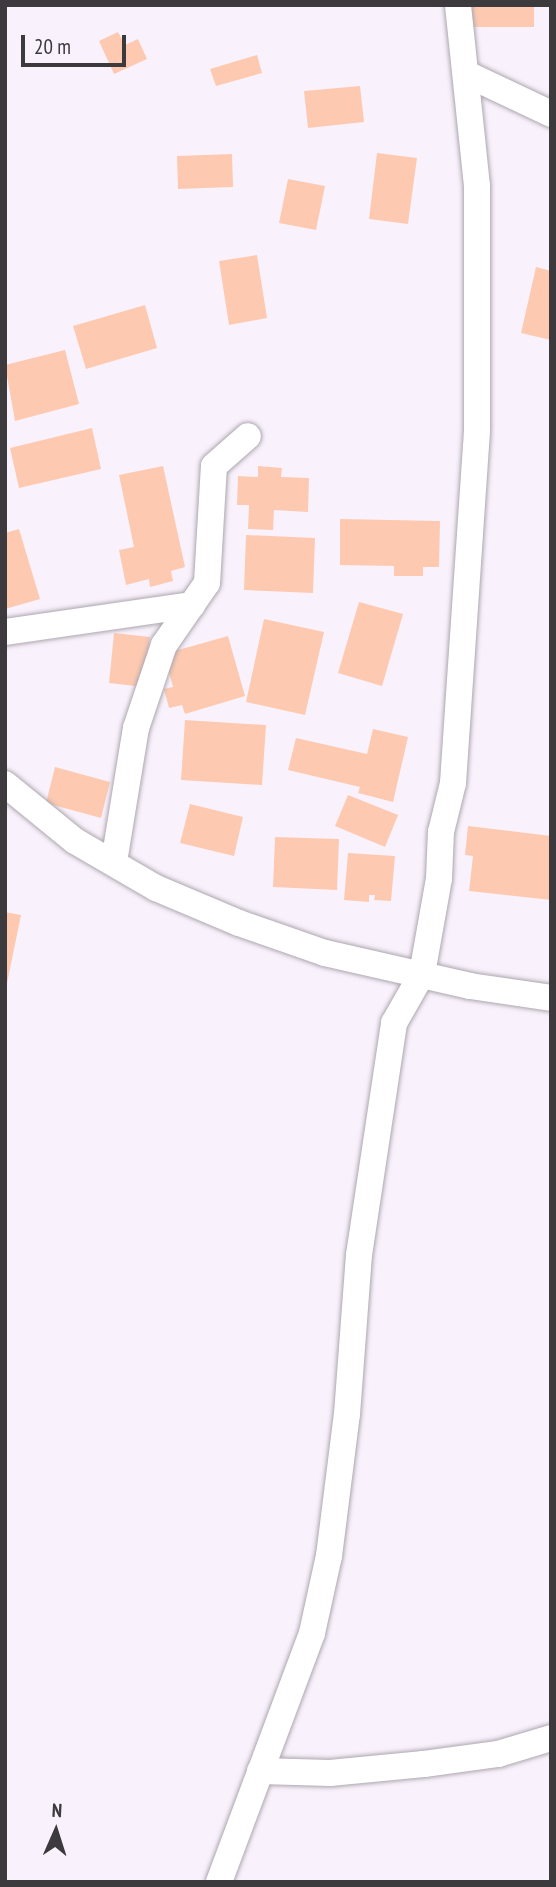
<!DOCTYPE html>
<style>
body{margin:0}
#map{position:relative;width:556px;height:1887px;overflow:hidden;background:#f9f2fc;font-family:"PT Sans Narrow",sans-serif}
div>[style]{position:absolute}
.building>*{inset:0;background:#fdcab1}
.roads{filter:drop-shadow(0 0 2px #ada6af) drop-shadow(0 0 2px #ada6af)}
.street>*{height:26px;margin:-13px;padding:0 13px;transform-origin:13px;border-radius:13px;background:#fff}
span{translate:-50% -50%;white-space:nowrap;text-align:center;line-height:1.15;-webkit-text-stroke:5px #f9f2fc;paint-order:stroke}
.frame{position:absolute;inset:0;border:7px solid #3d3a3e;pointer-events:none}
.north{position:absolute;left:21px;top:1796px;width:70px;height:70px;-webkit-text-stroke:5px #f9f2fc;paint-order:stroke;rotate:3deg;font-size:19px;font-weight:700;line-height:28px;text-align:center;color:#3d3a3e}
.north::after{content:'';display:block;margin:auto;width:24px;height:32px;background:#3d3a3e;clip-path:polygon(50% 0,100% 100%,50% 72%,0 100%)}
.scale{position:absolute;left:21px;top:35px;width:105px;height:32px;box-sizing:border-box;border:4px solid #3d3a3e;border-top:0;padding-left:9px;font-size:21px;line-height:24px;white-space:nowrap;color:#3d3a3e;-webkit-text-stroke:5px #f9f2fc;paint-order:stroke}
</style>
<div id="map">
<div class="building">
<i style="clip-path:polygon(464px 5px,534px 5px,534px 27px,464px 27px)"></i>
<i style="clip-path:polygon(118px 32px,125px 45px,138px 39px,147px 59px,114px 74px,99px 41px)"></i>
<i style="clip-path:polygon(257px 55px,262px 73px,216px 86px,210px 69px)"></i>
<i style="clip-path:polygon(360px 86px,364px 122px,308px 128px,304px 91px)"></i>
<i style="clip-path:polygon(377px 153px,417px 158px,408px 224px,369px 219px)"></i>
<i style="clip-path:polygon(232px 154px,233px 187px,178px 189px,177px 156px)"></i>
<i style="clip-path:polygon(288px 179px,325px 186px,316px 230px,279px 223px)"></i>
<i style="clip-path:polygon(257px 255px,267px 318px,229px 325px,219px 261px)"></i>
<i style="clip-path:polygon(536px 267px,551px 271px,551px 340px,521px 333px)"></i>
<i style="clip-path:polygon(145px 305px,157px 348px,86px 369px,73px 326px)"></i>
<i style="clip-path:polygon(65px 350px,79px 404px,15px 421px,5px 365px)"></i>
<i style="clip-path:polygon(92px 428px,101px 469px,19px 488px,10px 448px)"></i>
<i style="clip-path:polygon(163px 466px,185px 567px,171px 571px,173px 581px,150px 587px,149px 579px,126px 585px,119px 550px,134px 547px,119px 475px)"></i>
<i style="clip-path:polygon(258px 466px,282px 468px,281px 477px,309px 478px,308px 512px,274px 510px,273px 530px,248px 529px,249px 505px,237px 505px,238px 476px,258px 477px)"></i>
<i style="clip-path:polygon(340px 519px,440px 521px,439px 567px,423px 567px,423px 576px,394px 576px,394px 566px,340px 565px)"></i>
<i style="clip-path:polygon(19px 529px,40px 599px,5px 609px,5px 533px)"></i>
<i style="clip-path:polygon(246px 535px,315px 538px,313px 593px,244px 590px)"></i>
<i style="clip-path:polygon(359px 602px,403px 614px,382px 686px,338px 673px)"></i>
<i style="clip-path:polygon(264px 619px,324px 632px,305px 715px,246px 702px)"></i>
<i style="clip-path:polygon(114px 633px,150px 637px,144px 687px,109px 683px)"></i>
<i style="clip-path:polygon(228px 636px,245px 696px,185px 714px,182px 705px,169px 708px,164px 689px,173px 687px,164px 654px)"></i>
<i style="clip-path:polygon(185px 720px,266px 725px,262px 785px,181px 780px)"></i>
<i style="clip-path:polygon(373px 729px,408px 737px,393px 802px,358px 793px,360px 787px,288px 770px,296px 738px,367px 754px)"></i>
<i style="clip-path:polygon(55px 767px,110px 782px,101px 818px,46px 803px)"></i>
<i style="clip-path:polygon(348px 795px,398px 815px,385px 847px,335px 826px)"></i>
<i style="clip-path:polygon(190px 804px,243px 817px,234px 856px,180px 843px)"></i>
<i style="clip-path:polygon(468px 826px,551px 836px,551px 900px,469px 891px,473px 856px,465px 855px)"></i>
<i style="clip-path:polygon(275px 837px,339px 839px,337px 890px,273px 887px)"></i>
<i style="clip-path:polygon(348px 853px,395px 856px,391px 901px,374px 900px,375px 895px,369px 895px,369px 902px,344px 900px)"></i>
<i style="clip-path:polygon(5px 912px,21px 915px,6px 988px,5px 988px)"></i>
</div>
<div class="roads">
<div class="street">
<i style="left:469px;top:75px;width:91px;rotate:25.4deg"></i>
<i style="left:5px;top:632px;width:189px;rotate:-8.2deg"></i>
<i style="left:5px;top:784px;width:90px;rotate:39.2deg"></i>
<i style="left:75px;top:841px;width:94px;rotate:30.1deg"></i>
<i style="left:156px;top:888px;width:90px;rotate:22.9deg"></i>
<i style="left:239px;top:923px;width:91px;rotate:19.2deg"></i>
<i style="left:325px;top:953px;width:149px;rotate:12.8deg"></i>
<i style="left:470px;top:986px;width:82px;rotate:8.4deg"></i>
<i style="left:114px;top:862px;width:136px;rotate:-80.7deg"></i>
<i style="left:136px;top:728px;width:88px;rotate:-71.4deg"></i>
<i style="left:164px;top:645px;width:75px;rotate:-55.3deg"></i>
<i style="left:207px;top:583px;width:117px;rotate:-86.6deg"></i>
<i style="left:214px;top:466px;width:45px;rotate:-41.4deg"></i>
<i style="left:260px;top:1771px;width:70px;rotate:1.6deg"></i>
<i style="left:330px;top:1773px;width:94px;rotate:-5.5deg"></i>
<i style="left:424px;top:1764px;width:75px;rotate:-7.7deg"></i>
<i style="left:498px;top:1754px;width:55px;rotate:-16.8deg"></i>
<i style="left:219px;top:1882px;width:266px;rotate:-69.5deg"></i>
<i style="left:312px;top:1633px;width:79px;rotate:-77.6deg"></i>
<i style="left:329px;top:1556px;width:143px;rotate:-82.8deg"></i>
<i style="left:347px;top:1414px;width:159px;rotate:-85.7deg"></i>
<i style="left:359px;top:1255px;width:235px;rotate:-81.4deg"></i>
<i style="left:394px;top:1023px;width:56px;rotate:-60.3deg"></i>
<i style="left:422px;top:974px;width:97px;rotate:-79.9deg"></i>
<i style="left:439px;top:879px;width:47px;rotate:-87.6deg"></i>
<i style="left:441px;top:832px;width:50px;rotate:-76.2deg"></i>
<i style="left:453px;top:783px;width:355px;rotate:-86.1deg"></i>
<i style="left:477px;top:429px;width:243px;rotate:-90deg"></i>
<i style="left:477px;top:186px;width:182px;rotate:-96deg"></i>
</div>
</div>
<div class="frame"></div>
<div class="north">N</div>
<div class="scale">20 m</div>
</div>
